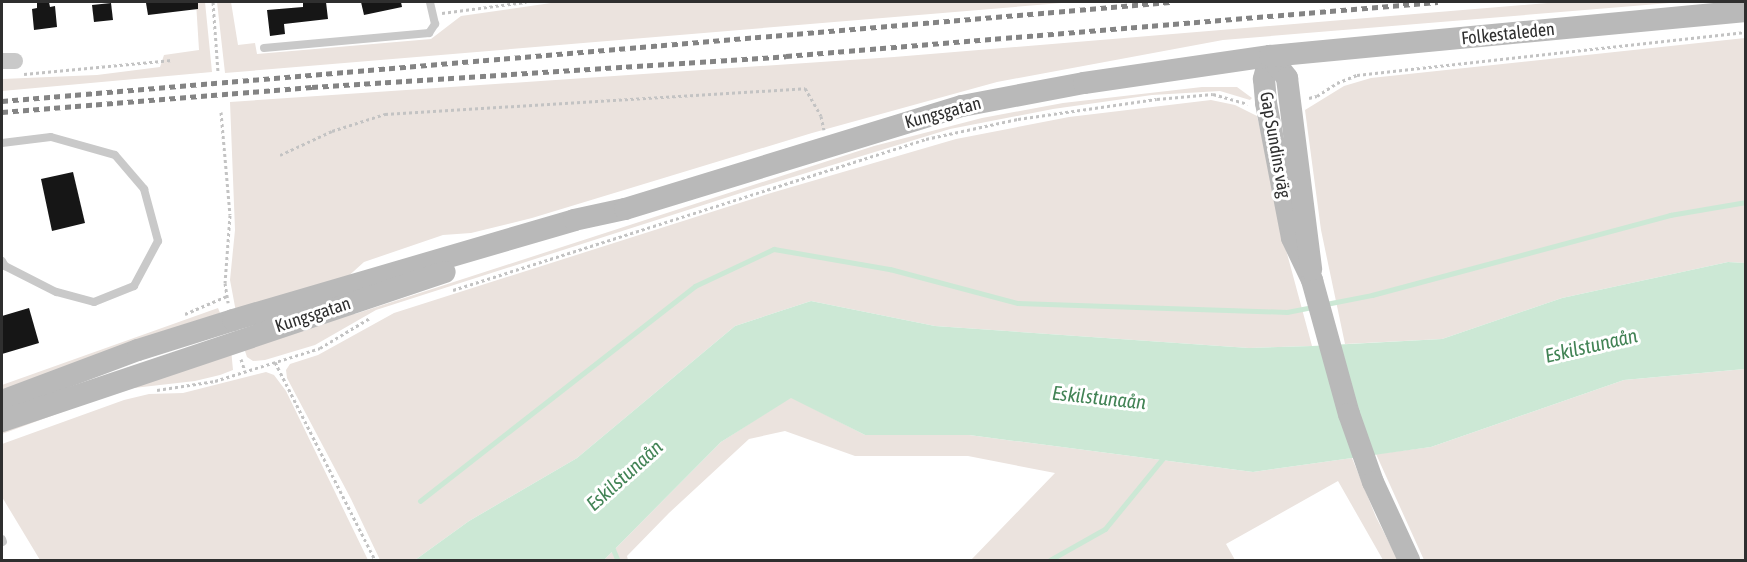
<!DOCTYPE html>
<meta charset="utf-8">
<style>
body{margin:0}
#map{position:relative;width:1747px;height:562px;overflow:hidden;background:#fff;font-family:"Asap Condensed",sans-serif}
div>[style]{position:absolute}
.green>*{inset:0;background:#ebe3de}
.water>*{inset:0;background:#cce8d5}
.stream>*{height:4.5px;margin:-2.25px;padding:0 2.25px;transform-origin:2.25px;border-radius:2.25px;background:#cce8d5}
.building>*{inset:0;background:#161616}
.path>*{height:3px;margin-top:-1.5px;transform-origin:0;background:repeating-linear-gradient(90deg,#c3c3c3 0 3px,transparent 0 6px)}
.lane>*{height:8px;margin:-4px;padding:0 4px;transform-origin:4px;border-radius:4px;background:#c9c9c9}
.street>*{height:16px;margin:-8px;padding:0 8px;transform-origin:8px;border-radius:8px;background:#c9c9c9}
.secondary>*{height:22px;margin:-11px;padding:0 11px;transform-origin:11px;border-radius:11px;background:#b9b9b9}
.rail>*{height:4.5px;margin-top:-2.25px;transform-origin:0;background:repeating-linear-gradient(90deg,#848484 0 6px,transparent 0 10.5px)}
span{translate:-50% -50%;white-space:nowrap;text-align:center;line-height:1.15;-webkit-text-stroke:6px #fff;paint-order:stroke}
.street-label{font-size:18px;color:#2f2f2f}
.water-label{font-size:20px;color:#428355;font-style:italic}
.frame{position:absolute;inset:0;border:3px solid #2f2f2f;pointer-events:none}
</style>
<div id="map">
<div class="green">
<i style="clip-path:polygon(196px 2px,205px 2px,212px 72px,2px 91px,2px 79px,97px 75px,160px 67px,164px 55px,199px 50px)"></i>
<i style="clip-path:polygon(217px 2px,231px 2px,238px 45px,255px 43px,257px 54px,431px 39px,461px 16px,558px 2px,1074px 2px,225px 73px)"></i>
<i style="clip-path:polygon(1559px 2px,1682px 2px,1223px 40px,997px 82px,812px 133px,532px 218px,471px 233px,443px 235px,364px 262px,344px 280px,236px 312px,230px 280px,235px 230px,230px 102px,894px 57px)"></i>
<i style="clip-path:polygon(1745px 38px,1745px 263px,1728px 262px,1562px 298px,1442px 339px,1345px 344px,1321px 230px,1305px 110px,1344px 86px,1371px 78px)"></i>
<i style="clip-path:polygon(1202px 87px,1237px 87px,1252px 98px,1250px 100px,1220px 91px,1152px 95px,1053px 109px,950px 129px,747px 191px,376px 310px,315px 345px,265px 360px,253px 361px,247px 357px,244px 348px,341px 314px,355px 314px,874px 146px,982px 118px,1063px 103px)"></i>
<i style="clip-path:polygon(1211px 100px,1235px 105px,1257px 116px,1279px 205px,1285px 246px,1312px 346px,1249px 348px,935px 326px,811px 301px,735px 326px,577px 458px,469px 521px,415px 560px,380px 560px,351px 499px,287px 378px,286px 370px,290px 364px,318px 355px,394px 313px,771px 193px,956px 139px,1069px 117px)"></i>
<i style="clip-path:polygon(218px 308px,220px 313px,2px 393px,2px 385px)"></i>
<i style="clip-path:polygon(231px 349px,233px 370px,220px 375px,195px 381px,125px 389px,2px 434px,2px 429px)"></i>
<i style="clip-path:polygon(1745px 369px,1745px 560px,1424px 560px,1376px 454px,1431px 447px,1624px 380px)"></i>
<i style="clip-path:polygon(266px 372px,274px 375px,286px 391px,368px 560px,40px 560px,2px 497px,2px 444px,124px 400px,149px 394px,183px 393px)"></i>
<i style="clip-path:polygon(791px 397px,865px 435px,969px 435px,1253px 472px,1352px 458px,1376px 517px,1398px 560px,1383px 560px,1338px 481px,1226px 544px,1235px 560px,971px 560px,1055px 473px,968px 456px,855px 456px,785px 431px,749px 439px,669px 513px,627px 556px,628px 560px,604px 560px,721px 442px)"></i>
</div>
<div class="water">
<i style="clip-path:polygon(1728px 262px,1745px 263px,1745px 369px,1624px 380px,1431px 447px,1253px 472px,969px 435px,865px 435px,791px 398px,721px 442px,604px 560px,415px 560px,469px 521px,577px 458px,735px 326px,811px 301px,935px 326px,1249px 348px,1312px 346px,1442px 339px,1562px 298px)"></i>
</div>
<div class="stream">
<i style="left:1326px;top:304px;width:47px;rotate:-11.1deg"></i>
<i style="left:1372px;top:295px;width:309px;rotate:-15deg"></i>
<i style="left:1670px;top:215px;width:77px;rotate:-9.7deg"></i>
<i style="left:420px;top:501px;width:349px;rotate:-38deg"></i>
<i style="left:695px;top:286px;width:87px;rotate:-25.1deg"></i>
<i style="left:774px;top:249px;width:118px;rotate:9.8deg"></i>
<i style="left:890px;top:269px;width:132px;rotate:14.9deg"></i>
<i style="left:1018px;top:303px;width:269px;rotate:1.9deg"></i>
<i style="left:1287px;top:312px;width:25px;rotate:-11deg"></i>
<i style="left:612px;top:546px;width:15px;rotate:67deg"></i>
<i style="left:1050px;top:560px;width:63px;rotate:-29.4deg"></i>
<i style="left:1105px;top:529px;width:93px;rotate:-50.7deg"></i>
</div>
<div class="building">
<i style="clip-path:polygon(37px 2px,49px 2px,50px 7px,55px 6px,57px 27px,34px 30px,32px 9px,37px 8px)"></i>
<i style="clip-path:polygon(151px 2px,198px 2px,198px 9px,148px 15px,146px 3px)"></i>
<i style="clip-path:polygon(303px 2px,326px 2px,328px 19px,284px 24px,285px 34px,270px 36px,267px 10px,303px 7px)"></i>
<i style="clip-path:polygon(361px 2px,401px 2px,402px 7px,364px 15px)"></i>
<i style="clip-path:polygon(111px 3px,113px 20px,94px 22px,92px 5px)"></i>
<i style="clip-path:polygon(73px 172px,85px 223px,52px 231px,41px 179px)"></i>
<i style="clip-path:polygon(29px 308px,39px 343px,2px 354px,2px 316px)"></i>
</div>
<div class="path">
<i style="left:213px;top:2px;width:69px;rotate:85.9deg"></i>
<i style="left:442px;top:13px;width:85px;rotate:-7.5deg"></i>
<i style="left:24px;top:74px;width:149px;rotate:-5.4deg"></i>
<i style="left:1309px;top:98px;width:8px;rotate:-14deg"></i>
<i style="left:1317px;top:96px;width:24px;rotate:-33deg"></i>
<i style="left:1337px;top:83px;width:22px;rotate:-22deg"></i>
<i style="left:1357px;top:75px;width:391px;rotate:-6.3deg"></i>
<i style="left:221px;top:112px;width:103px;rotate:85deg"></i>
<i style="left:230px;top:215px;width:68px;rotate:94.2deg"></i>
<i style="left:225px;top:283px;width:20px;rotate:81deg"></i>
<i style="left:280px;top:155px;width:57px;rotate:-24.8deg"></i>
<i style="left:332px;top:131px;width:56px;rotate:-17.8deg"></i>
<i style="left:385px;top:114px;width:421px;rotate:-3.5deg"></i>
<i style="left:805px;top:88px;width:32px;rotate:60deg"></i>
<i style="left:821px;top:116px;width:14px;rotate:78deg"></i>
<i style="left:453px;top:290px;width:497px;rotate:-17.7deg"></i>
<i style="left:926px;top:139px;width:94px;rotate:-12.3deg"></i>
<i style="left:1018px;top:119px;width:140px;rotate:-8.2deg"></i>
<i style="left:1157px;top:99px;width:56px;rotate:-5.1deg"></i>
<i style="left:1213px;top:94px;width:36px;rotate:16deg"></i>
<i style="left:185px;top:314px;width:46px;rotate:-23.2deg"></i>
<i style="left:241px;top:359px;width:13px;rotate:72deg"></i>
<i style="left:275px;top:362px;width:222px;rotate:63.2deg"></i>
<i style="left:157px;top:390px;width:59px;rotate:-8.8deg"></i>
<i style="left:215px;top:381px;width:110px;rotate:-17.4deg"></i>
<i style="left:320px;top:348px;width:58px;rotate:-31deg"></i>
</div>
<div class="lane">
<i style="left:264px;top:48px;width:166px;rotate:-5.2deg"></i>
<i style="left:429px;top:33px;width:11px;rotate:-56deg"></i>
<i style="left:435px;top:24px;width:23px;rotate:-103deg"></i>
<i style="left:2px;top:143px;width:49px;rotate:-7deg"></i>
<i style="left:51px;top:137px;width:66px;rotate:15.7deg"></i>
<i style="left:115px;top:155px;width:45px;rotate:49.5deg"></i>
<i style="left:144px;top:189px;width:54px;rotate:74.9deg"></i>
<i style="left:158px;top:241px;width:51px;rotate:118.1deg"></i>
<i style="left:134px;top:286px;width:43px;rotate:158.2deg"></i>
<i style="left:94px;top:302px;width:39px;rotate:-165deg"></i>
<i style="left:56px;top:292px;width:57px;rotate:-153deg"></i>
<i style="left:5px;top:266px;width:6px;rotate:-121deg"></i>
<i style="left:2px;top:539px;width:3px;rotate:72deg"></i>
</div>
<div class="street">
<i style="left:2px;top:61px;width:13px"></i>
</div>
<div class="secondary">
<i style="left:1270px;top:56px;width:24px;rotate:105deg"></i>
<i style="left:1264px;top:79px;width:24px;rotate:85deg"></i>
<i style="left:1266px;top:103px;width:137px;rotate:79.1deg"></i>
<i style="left:1292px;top:238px;width:47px;rotate:64.5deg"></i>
<i style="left:1312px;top:280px;width:139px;rotate:74.6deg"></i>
<i style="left:1349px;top:414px;width:72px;rotate:70.6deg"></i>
<i style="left:1373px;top:482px;width:86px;rotate:65.2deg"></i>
<i style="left:1270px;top:56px;width:28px;rotate:52deg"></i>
<i style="left:1287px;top:78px;width:193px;rotate:82.8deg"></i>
<i style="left:2px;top:401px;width:145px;rotate:-20.6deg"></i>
<i style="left:138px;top:350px;width:100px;rotate:-17.5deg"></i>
<i style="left:233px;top:320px;width:355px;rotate:-16.3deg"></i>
<i style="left:574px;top:220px;width:52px;rotate:-12.2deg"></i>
<i style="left:625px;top:209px;width:352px;rotate:-17deg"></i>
<i style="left:962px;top:106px;width:124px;rotate:-10.7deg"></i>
<i style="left:1084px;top:83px;width:188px;rotate:-8.3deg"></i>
<i style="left:1270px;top:56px;width:478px;rotate:-5.4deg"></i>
<i style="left:2px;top:421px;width:467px;rotate:-18.6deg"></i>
</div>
<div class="rail">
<i style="left:2px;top:101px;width:1172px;rotate:-4.84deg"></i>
<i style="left:2px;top:112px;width:311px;rotate:-4.6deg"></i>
<i style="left:312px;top:87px;width:475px;rotate:-3.7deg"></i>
<i style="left:786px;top:56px;width:654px;rotate:-4.73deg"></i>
</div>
<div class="street-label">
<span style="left:1508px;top:34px;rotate:-6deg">Folkestaleden</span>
<span style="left:943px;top:113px;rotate:-15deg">Kungsgatan</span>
<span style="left:1275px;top:145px;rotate:80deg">Gap Sundins väg</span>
<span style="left:313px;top:315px;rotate:-18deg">Kungsgatan</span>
</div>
<div class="water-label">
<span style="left:1591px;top:345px;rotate:-13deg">Eskilstunaån</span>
<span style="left:1099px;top:397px;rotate:6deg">Eskilstunaån</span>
<span style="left:624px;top:475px;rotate:-42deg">Eskilstunaån</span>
</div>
<div class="frame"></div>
</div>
